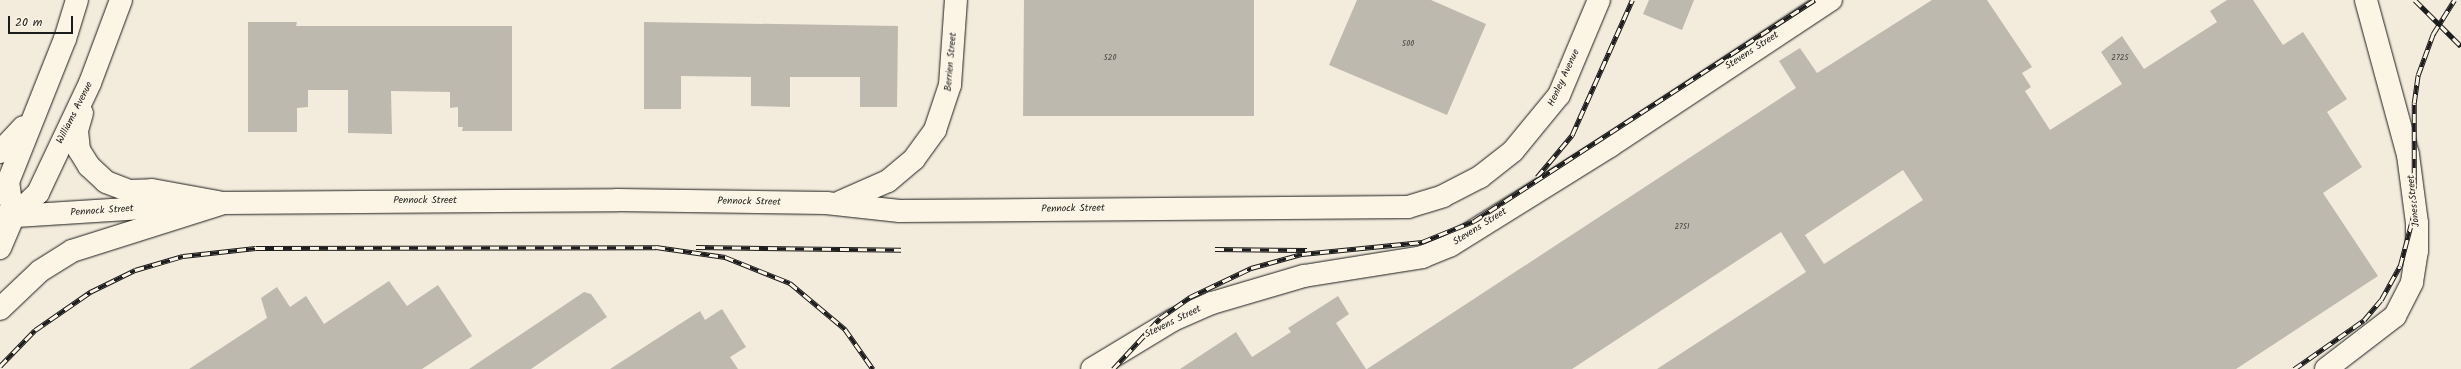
<!DOCTYPE html>
<style>
body{margin:0}
#map{position:relative;width:2461px;height:369px;overflow:hidden;background:#f3ecdd;font-family:Kalam,sans-serif}
div>[style]{position:absolute}
.building>*{inset:0;background:#beb9ae}
.roads{filter:drop-shadow(0 0 1px #1c1c1c) drop-shadow(0 0 1px #1c1c1c)}
.minor>*{height:22px;margin:-11px;padding:0 11px;transform-origin:11px;border-radius:11px;background:#fcf5e5}
.tertiary>*{height:22px;margin:-11px;padding:0 11px;transform-origin:11px;border-radius:11px;background:#fcf5e5}
.rail>*{height:4.5px;margin-top:-2.25px;transform-origin:0;background:repeating-linear-gradient(90deg,#fcf5e5 0 9px,#1c1c1c 0 18px);box-sizing:border-box;border-block:1px solid #1c1c1c}
span{translate:-50% -50%;white-space:nowrap;text-align:center;line-height:1.15;-webkit-text-stroke:4px #fcf5e5;paint-order:stroke}
.number-label{font-size:8px;color:#444340}
.number-label span{-webkit-text-stroke-width:0}
.street-label{font-size:10px;color:#1c1c1c}
.scale{position:absolute;left:8px;top:16px;width:65px;height:18px;box-sizing:border-box;border:2px solid #1c1c1c;border-top:0;padding-left:5px;font-size:12px;line-height:14px;white-space:nowrap;color:#1c1c1c;-webkit-text-stroke:3px #fcf5e5;paint-order:stroke}
</style>
<div id="map">
<div class="building">
<i style="clip-path:polygon(1024px 0,1254px 0,1254px 116px,1023px 116px)"></i>
<i style="clip-path:polygon(1357px 0,1431px 0,1486px 24px,1447px 115px,1329px 65px)"></i>
<i style="clip-path:polygon(1649px 0,1694px 0,1682px 30px,1643px 14px)"></i>
<i style="clip-path:polygon(evenodd,1932px 0,1987px 0,2032px 67px,2022px 73px,2031px 87px,2025px 91px,2050px 130px,2122px 84px,2101px 52px,2122px 36px,2144px 69px,2217px 22px,2210px 11px,2227px 0,2253px 0,2283px 45px,2303px 32px,2347px 99px,2327px 112px,2362px 167px,2323px 193px,2378px 276px,2236px 369px,1657px 369px,1806px 272px,1781px 232px,1572px 369px,1367px 369px,1796px 88px,1779px 61px,1800px 48px,1817px 73px,1932px 0,1903px 170px,1923px 200px,1824px 264px,1805px 235px,1903px 170px)"></i>
<i style="clip-path:polygon(248px 22px,297px 22px,296px 26px,512px 26px,512px 131px,462px 131px,463px 127px,458px 127px,458px 107px,450px 108px,450px 92px,391px 91px,392px 134px,348px 133px,348px 90px,308px 90px,308px 107px,297px 108px,297px 132px,248px 132px)"></i>
<i style="clip-path:polygon(644px 22px,898px 26px,897px 107px,860px 107px,860px 77px,790px 77px,790px 107px,751px 106px,751px 77px,681px 76px,681px 109px,644px 109px)"></i>
<i style="clip-path:polygon(389px 281px,407px 306px,438px 285px,472px 336px,422px 369px,189px 369px,267px 318px,261px 298px,277px 287px,290px 307px,306px 296px,324px 324px)"></i>
<i style="clip-path:polygon(584px 292px,591px 294px,607px 317px,531px 369px,469px 369px)"></i>
<i style="clip-path:polygon(1338px 296px,1349px 314px,1336px 323px,1366px 369px,1180px 369px,1236px 332px,1252px 357px,1291px 332px,1288px 328px)"></i>
<i style="clip-path:polygon(722px 309px,746px 347px,730px 357px,738px 369px,610px 369px,700px 311px,705px 320px)"></i>
</div>
<div class="roads">
<div class="minor">
<i style="left:840px;top:202px;width:52px;rotate:-23.6deg"></i>
<i style="left:888px;top:181px;width:34px;rotate:-40deg"></i>
<i style="left:914px;top:159px;width:36px;rotate:-54deg"></i>
<i style="left:935px;top:130px;width:47px;rotate:-71.6deg"></i>
<i style="left:950px;top:85px;width:85px;rotate:-86deg"></i>
<i style="left:0;top:217px;width:223px;rotate:-3.6deg"></i>
<i style="left:223px;top:203px;width:394px;rotate:-0.4deg"></i>
<i style="left:617px;top:200px;width:209px;rotate:0.8deg"></i>
<i style="left:826px;top:203px;width:74px;rotate:6.2deg"></i>
<i style="left:900px;top:211px;width:508px;rotate:-0.45deg"></i>
<i style="left:1408px;top:207px;width:37px;rotate:-17deg"></i>
<i style="left:1443px;top:196px;width:42px;rotate:-27.2deg"></i>
<i style="left:1480px;top:177px;width:42px;rotate:-38.2deg"></i>
<i style="left:1513px;top:151px;width:72px;rotate:-50.6deg"></i>
<i style="left:1559px;top:95px;width:103px;rotate:-67.2deg"></i>
<i style="left:1092px;top:369px;width:95px;rotate:-31.2deg"></i>
<i style="left:1173px;top:320px;width:43px;rotate:-23.6deg"></i>
<i style="left:1212px;top:303px;width:96px;rotate:-16.4deg"></i>
<i style="left:1304px;top:276px;width:120px;rotate:-9.1deg"></i>
<i style="left:1422px;top:257px;width:31px;rotate:-22deg"></i>
<i style="left:1451px;top:245px;width:187px;rotate:-31.9deg"></i>
<i style="left:1610px;top:146px;width:265px;rotate:-33.5deg"></i>
<i style="left:2326px;top:369px;width:87px;rotate:-37.5deg"></i>
<i style="left:2395px;top:316px;width:38px;rotate:-63deg"></i>
<i style="left:2412px;top:282px;width:31px;rotate:-81deg"></i>
<i style="left:2417px;top:251px;width:28px;rotate:-90deg"></i>
<i style="left:2417px;top:223px;width:69px;rotate:-97.5deg"></i>
<i style="left:2408px;top:155px;width:161px;rotate:-105.2deg"></i>
</div>
<div class="tertiary">
<i style="left:82px;top:113px;width:19px;rotate:106deg"></i>
<i style="left:77px;top:131px;width:19px;rotate:84deg"></i>
<i style="left:79px;top:150px;width:19px;rotate:58deg"></i>
<i style="left:89px;top:166px;width:23px;rotate:43deg"></i>
<i style="left:106px;top:182px;width:25px;rotate:21deg"></i>
<i style="left:129px;top:191px;width:23px;rotate:-2deg"></i>
<i style="left:152px;top:190px;width:67px;rotate:10.3deg"></i>
<i style="left:0;top:152px;width:34px;rotate:-47deg"></i>
<i style="left:13px;top:217px;width:35px;rotate:-98deg"></i>
<i style="left:8px;top:182px;width:154px;rotate:-68.3deg"></i>
<i style="left:65px;top:39px;width:41px;rotate:-72.9deg"></i>
<i style="left:0;top:248px;width:34px;rotate:-67deg"></i>
<i style="left:13px;top:217px;width:35px;rotate:-44deg"></i>
<i style="left:38px;top:193px;width:122px;rotate:-64.7deg"></i>
<i style="left:90px;top:83px;width:89px;rotate:-69.5deg"></i>
<i style="left:0;top:309px;width:55px;rotate:-43.5deg"></i>
<i style="left:40px;top:271px;width:38px;rotate:-32deg"></i>
<i style="left:72px;top:251px;width:158px;rotate:-17.6deg"></i>
</div>
</div>
<div class="rail">
<i style="left:2415px;top:0;width:65px;rotate:45deg"></i>
<i style="left:1537px;top:177px;width:55px;rotate:-50.2deg"></i>
<i style="left:1572px;top:135px;width:148px;rotate:-66deg"></i>
<i style="left:696px;top:247px;width:205px;rotate:0.8deg"></i>
<i style="left:1215px;top:249px;width:92px;rotate:0.6deg"></i>
<i style="left:0;top:366px;width:50px;rotate:-45.8deg"></i>
<i style="left:35px;top:330px;width:67px;rotate:-34.6deg"></i>
<i style="left:90px;top:292px;width:50px;rotate:-26.1deg"></i>
<i style="left:135px;top:270px;width:50px;rotate:-16.3deg"></i>
<i style="left:183px;top:256px;width:73px;rotate:-6.3deg"></i>
<i style="left:256px;top:248px;width:400px;rotate:-0.1deg"></i>
<i style="left:656px;top:247px;width:70px;rotate:8.2deg"></i>
<i style="left:725px;top:257px;width:70px;rotate:21.8deg"></i>
<i style="left:790px;top:283px;width:72px;rotate:39.9deg"></i>
<i style="left:845px;top:329px;width:49px;rotate:55deg"></i>
<i style="left:1113px;top:369px;width:69px;rotate:-47.3deg"></i>
<i style="left:1160px;top:318px;width:37px;rotate:-35deg"></i>
<i style="left:1190px;top:297px;width:68px;rotate:-25.4deg"></i>
<i style="left:1251px;top:268px;width:53px;rotate:-15.4deg"></i>
<i style="left:1302px;top:254px;width:121px;rotate:-5.7deg"></i>
<i style="left:1422px;top:242px;width:56px;rotate:-22deg"></i>
<i style="left:1474px;top:221px;width:406px;rotate:-33deg"></i>
<i style="left:2294px;top:369px;width:85px;rotate:-35deg"></i>
<i style="left:2364px;top:320px;width:26px;rotate:-50deg"></i>
<i style="left:2381px;top:300px;width:39px;rotate:-61deg"></i>
<i style="left:2400px;top:266px;width:55px;rotate:-75.2deg"></i>
<i style="left:2414px;top:213px;width:110px;rotate:-90deg"></i>
<i style="left:2414px;top:103px;width:28px;rotate:-82deg"></i>
<i style="left:2418px;top:75px;width:44px;rotate:-69.9deg"></i>
<i style="left:2433px;top:34px;width:40px;rotate:-58deg"></i>
</div>
<div class="number-label">
<span style="left:1408px;top:44px">500</span>
<span style="left:1110px;top:58px">520</span>
<span style="left:2120px;top:58px">2725</span>
<span style="left:1682px;top:227px">2751</span>
</div>
<div class="street-label">
<span style="left:1752px;top:51px;rotate:-33deg">Stevens Street</span>
<span style="left:951px;top:62px;rotate:-85deg">Berrien Street</span>
<span style="left:1564px;top:78px;rotate:-65deg">Henley Avenue</span>
<span style="left:75px;top:113px;rotate:-63deg">Williams Avenue</span>
<span style="left:425px;top:201px">Pennock Street</span>
<span style="left:2414px;top:201px;rotate:-96deg">Jones Street</span>
<span style="left:749px;top:202px;rotate:1deg">Pennock Street</span>
<span style="left:1073px;top:209px;rotate:-1deg">Pennock Street</span>
<span style="left:102px;top:211px;rotate:-4deg">Pennock Street</span>
<span style="left:1480px;top:227px;rotate:-32deg">Stevens Street</span>
<span style="left:1173px;top:322px;rotate:-26deg">Stevens Street</span>
</div>
<div class="scale">20 m</div>
</div>
